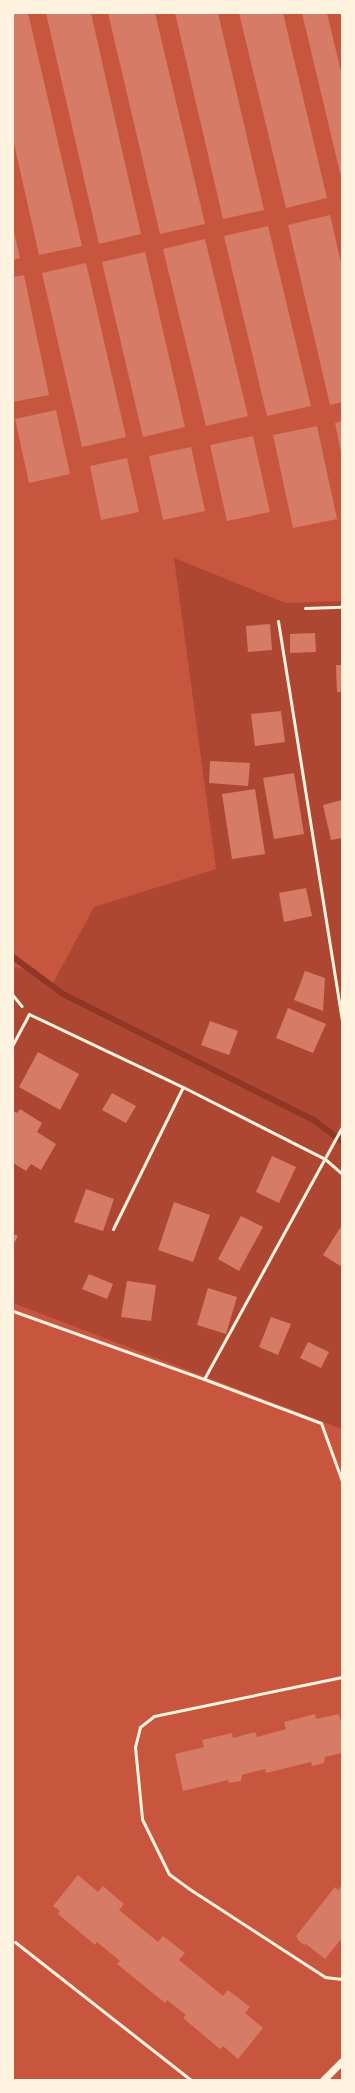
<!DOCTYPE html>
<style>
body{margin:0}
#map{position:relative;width:355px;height:2093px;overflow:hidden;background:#c8553d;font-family:Rubik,sans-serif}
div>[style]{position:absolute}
.green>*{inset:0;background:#ae4732}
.stream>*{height:6px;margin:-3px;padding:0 3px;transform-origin:3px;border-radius:3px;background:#8f3625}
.building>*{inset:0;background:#d67c66}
.path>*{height:2.5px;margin:-1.25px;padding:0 1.25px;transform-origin:1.25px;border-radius:1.25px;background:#fff3e0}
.service>*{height:3px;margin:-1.5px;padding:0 1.5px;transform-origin:1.5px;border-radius:1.5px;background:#fff3e0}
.tertiary>*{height:7px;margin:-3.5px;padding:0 3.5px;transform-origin:3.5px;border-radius:3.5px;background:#fff3e0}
span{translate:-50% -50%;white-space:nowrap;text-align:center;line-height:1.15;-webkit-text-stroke:4px #fff3e0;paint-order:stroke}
.frame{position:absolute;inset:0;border:14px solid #fff3e0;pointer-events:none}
</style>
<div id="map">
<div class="green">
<i style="clip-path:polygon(174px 558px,286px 603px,342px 601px,342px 1429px,13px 1303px,13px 967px,28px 970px,52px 985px,94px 907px,216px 869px)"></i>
</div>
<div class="stream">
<i style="left:13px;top:957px;width:62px;rotate:36.5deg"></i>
<i style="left:63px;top:994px;width:282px;rotate:26.7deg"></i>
<i style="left:315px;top:1121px;width:34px;rotate:37deg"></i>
</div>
<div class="building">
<i style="clip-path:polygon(13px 13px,28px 13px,82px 246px,39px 255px,13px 139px)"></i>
<i style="clip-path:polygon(46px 13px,91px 13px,141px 234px,99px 244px)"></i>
<i style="clip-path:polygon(108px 13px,155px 13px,205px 224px,160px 234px)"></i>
<i style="clip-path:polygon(175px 13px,218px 13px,264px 210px,223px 219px)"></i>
<i style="clip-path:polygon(239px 13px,283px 13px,327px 198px,286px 208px)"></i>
<i style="clip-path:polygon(302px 13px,327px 13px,342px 76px,342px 181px)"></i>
<i style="clip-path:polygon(330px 215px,342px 267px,342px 402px,330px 405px,288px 225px)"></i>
<i style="clip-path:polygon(268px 226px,311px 406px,267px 416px,224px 236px)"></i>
<i style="clip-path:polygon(13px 228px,20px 258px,13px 260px)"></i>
<i style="clip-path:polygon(205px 239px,248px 416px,206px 426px,163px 249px)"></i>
<i style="clip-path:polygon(145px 252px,185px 427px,143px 437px,102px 262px)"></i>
<i style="clip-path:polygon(86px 263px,126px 437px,82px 447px,42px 273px)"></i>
<i style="clip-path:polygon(24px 275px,49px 395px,13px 402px,13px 277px)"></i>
<i style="clip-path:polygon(56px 410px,70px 474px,29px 483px,15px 419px)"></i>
<i style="clip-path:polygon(342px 421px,342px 452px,341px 452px,335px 423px)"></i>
<i style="clip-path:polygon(317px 426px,337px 519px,293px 528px,273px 435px)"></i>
<i style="clip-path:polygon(253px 436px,270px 512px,227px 521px,210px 445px)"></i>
<i style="clip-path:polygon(191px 447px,205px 511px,163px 520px,149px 456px)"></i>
<i style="clip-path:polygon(127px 458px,139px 512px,101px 520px,90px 466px)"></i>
<i style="clip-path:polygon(270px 624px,272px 650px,248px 652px,246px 626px)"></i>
<i style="clip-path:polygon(315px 633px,316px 652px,290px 653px,290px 634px)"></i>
<i style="clip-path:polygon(336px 665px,342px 665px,342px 692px,337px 692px)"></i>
<i style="clip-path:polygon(281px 711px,285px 742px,255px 746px,251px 714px)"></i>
<i style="clip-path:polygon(210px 761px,250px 763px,248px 786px,209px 783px)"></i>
<i style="clip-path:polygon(294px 773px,304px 834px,274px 839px,263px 778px)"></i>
<i style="clip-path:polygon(255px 789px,265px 854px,232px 859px,222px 794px)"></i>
<i style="clip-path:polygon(342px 800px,342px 838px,331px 840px,323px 805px)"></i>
<i style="clip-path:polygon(306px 888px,312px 916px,284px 922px,279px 893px)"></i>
<i style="clip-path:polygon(305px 971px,325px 978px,323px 1011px,294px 1000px)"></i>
<i style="clip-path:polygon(288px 1008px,326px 1024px,313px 1053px,276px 1038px)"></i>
<i style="clip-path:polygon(210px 1021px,238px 1031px,229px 1055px,201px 1045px)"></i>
<i style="clip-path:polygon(38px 1052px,79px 1074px,60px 1110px,19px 1087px)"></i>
<i style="clip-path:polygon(112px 1093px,136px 1106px,126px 1123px,102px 1110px)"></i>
<i style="clip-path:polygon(20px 1109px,42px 1123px,37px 1132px,56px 1144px,41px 1170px,31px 1164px,26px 1171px,13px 1163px,13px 1111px,17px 1113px)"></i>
<i style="clip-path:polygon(272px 1156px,296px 1167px,279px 1203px,256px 1192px)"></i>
<i style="clip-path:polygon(86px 1189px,114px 1199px,103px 1231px,74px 1222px)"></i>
<i style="clip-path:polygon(174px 1202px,210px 1215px,193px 1262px,158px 1250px)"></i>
<i style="clip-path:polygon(241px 1216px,263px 1227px,239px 1271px,218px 1259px)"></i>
<i style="clip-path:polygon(342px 1225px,342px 1267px,323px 1255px)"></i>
<i style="clip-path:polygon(13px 1234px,18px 1236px,13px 1245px)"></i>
<i style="clip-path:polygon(89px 1274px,113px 1284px,107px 1299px,82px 1289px)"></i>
<i style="clip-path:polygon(127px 1281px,156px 1285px,151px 1321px,121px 1317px)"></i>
<i style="clip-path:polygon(208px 1288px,237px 1297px,226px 1334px,197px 1325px)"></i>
<i style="clip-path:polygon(271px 1317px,291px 1324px,278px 1355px,259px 1347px)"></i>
<i style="clip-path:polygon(308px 1342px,329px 1352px,321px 1368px,300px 1358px)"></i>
<i style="clip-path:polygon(315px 1714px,316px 1719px,339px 1714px,342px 1727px,342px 1753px,325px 1757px,324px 1763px,312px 1766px,311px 1762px,266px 1773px,265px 1769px,242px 1775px,241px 1781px,229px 1783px,228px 1780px,183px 1791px,175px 1754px,204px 1747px,202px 1740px,232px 1733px,233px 1738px,255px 1732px,257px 1737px,286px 1729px,284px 1722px)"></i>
<i style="clip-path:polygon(78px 1875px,98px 1892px,103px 1886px,124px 1904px,119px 1910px,158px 1942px,163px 1936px,185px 1953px,179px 1960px,223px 1996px,228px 1990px,250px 2007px,245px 2013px,263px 2028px,238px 2059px,223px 2046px,220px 2049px,183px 2018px,186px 2015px,167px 2000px,165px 2003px,117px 1964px,120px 1961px,97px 1942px,95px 1945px,58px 1914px,60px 1911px,53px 1906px)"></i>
<i style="clip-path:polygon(342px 1885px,342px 1938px,325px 1959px,306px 1944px,304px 1945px,297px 1939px,298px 1938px,296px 1936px,335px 1887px,338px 1890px)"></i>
</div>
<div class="path">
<i style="left:13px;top:995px;width:14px;rotate:51deg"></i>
</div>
<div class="service">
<i style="left:305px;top:608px;width:37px;rotate:-2deg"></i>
<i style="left:278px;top:621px;width:405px;rotate:80.9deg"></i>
<i style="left:13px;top:1044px;width:34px;rotate:-62deg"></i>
<i style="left:29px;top:1014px;width:170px;rotate:25.4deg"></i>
<i style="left:183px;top:1087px;width:159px;rotate:26.9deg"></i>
<i style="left:325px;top:1159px;width:23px;rotate:41deg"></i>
<i style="left:342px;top:1127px;width:287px;rotate:118.7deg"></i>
<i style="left:204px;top:1379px;width:125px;rotate:20.6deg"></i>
<i style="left:321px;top:1423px;width:62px;rotate:70.1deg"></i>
<i style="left:113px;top:1229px;width:158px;rotate:-63.8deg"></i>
<i style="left:13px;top:1311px;width:203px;rotate:19.6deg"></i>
<i style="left:342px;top:1677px;width:192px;rotate:168.3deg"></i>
<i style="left:154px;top:1716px;width:18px;rotate:142deg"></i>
<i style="left:140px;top:1727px;width:21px;rotate:104deg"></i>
<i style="left:135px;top:1747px;width:72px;rotate:84.4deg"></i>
<i style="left:142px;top:1819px;width:61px;rotate:63.9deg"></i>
<i style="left:169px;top:1874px;width:24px;rotate:36deg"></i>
<i style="left:188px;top:1888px;width:163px;rotate:33deg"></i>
<i style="left:325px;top:1977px;width:17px;rotate:7deg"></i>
<i style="left:15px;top:1942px;width:224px;rotate:38.1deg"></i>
</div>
<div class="tertiary">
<i style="left:323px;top:2080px;width:27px;rotate:-45deg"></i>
</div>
<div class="frame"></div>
</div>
